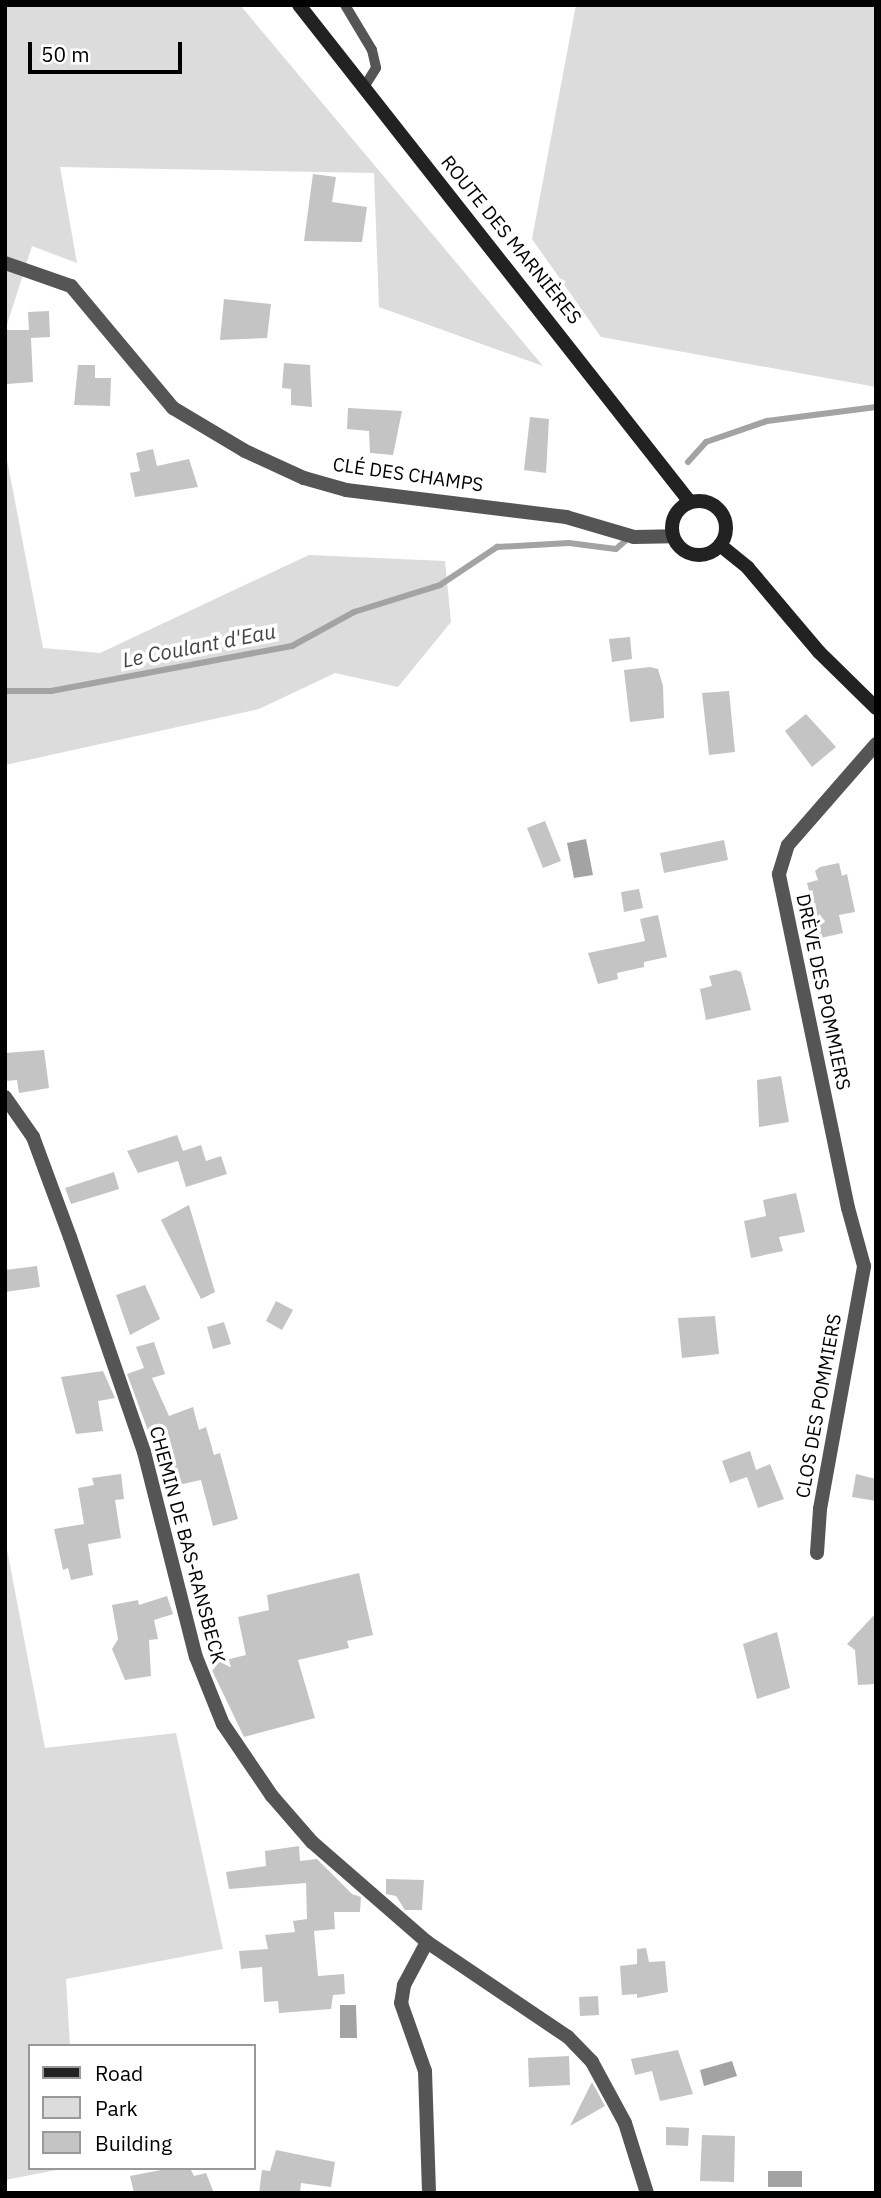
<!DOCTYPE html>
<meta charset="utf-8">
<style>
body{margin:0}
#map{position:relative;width:881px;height:2198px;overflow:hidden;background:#fff;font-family:"IBM Plex Sans",sans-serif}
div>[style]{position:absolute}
.green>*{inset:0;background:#dcdcdc}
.water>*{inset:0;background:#a3a3a3}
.stream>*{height:6px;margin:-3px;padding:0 3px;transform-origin:3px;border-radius:3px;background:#a3a3a3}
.building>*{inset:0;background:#c4c4c4}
.lane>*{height:10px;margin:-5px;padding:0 5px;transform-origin:5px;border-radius:5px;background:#555}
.street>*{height:14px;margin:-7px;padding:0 7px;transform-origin:7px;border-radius:7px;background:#555}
.secondary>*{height:14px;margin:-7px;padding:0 7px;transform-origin:7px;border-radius:7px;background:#222}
.secondary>.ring{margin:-7px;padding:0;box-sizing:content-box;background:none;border:14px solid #222;border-radius:50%}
span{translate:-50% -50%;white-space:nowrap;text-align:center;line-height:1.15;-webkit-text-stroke:7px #fff;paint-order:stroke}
.street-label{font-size:19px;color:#000}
.water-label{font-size:21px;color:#444;font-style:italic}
.frame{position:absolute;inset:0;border:7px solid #000;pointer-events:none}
.legend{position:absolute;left:28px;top:2044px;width:228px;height:126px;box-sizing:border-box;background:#fff;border:2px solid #999;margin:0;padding:9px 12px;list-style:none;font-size:21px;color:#000}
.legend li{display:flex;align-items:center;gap:14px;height:35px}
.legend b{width:35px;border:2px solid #999}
.scale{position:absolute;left:28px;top:42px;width:154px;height:32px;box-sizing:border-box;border:4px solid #000;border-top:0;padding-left:9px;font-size:21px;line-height:24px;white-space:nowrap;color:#000;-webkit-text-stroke:5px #fff;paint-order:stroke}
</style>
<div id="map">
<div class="green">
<i style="clip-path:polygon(5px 5px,240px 5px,543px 366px,379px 307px,374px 173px,60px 167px,77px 263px,32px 246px,5px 331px)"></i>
<i style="clip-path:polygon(576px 5px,876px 5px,876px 387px,601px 337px,532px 239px)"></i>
<i style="clip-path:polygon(5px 449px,43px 648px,100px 653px,309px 555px,445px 561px,451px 622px,398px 687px,335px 673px,259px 709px,5px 765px)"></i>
<i style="clip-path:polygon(5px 1539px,45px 1748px,176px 1733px,223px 1949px,66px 1979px,70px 2046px,30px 2046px,30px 2168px,67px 2168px,5px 2180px)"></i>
</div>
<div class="water">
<i style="clip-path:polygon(586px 839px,593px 875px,574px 878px,567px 843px)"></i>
<i style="clip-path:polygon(340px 2005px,356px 2005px,357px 2038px,340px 2038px)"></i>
<i style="clip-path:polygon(732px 2061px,737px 2076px,704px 2086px,700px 2070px)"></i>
<i style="clip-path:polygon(768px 2171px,802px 2171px,802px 2187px,768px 2187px)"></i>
</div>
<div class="stream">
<i style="left:688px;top:462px;width:27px;rotate:-48deg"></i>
<i style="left:706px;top:442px;width:65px;rotate:-19deg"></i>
<i style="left:767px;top:421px;width:110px;rotate:-7.3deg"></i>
<i style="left:5px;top:691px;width:46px"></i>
<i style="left:51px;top:691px;width:245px;rotate:-10.6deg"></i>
<i style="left:292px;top:646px;width:71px;rotate:-28.7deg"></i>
<i style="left:354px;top:612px;width:90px;rotate:-17.4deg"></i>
<i style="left:440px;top:585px;width:69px;rotate:-33.7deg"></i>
<i style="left:497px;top:547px;width:72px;rotate:-3.2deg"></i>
<i style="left:569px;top:543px;width:47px;rotate:7.3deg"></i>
<i style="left:616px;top:549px;width:11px;rotate:-41deg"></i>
</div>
<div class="building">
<i style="clip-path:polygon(313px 174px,336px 177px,332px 202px,367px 207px,362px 242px,304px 241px)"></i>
<i style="clip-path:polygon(224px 299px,271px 304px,267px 338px,220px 340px)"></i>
<i style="clip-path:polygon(49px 311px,50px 337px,31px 338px,33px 382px,7px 384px,5px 330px,29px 330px,28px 312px)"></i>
<i style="clip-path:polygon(284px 363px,310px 365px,312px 407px,291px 405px,291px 389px,282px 388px)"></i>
<i style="clip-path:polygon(78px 365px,95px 365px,95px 378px,111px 378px,110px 406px,74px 405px)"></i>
<i style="clip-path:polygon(348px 408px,402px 411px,393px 455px,370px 453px,369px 431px,347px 429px)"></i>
<i style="clip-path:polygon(530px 417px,549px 419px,546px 473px,524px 470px)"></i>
<i style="clip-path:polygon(153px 449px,157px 466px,189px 459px,198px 487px,135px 497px,130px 473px,140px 471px,136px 453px)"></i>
<i style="clip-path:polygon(630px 637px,632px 659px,612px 662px,609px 639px)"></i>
<i style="clip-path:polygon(650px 667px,658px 669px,663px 686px,664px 718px,630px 722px,624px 670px)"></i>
<i style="clip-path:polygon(729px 691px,735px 752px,709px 755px,702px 693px)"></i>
<i style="clip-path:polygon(806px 714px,836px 747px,812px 767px,785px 731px)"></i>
<i style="clip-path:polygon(545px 821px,561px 861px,543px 868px,527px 828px)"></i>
<i style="clip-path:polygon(724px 840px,728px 860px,664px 873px,660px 853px)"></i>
<i style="clip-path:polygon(839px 863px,842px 876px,847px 874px,855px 912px,839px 915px,843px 933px,821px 938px,807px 883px,818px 880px,815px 871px,820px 867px)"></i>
<i style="clip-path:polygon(639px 889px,643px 908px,624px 912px,621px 892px)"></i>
<i style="clip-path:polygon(658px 915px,667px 957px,644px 962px,644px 967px,617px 973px,618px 979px,598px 984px,588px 953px,645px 941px,640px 919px)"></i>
<i style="clip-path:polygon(736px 970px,741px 972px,751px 1010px,706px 1020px,700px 989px,712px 986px,709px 976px)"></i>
<i style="clip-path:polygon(44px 1050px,49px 1088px,19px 1093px,17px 1080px,5px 1081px,5px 1053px)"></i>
<i style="clip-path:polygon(781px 1076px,789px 1122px,759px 1127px,757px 1080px)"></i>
<i style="clip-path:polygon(177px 1135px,183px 1151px,201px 1145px,206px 1161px,221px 1156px,227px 1174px,186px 1187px,178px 1161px,138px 1173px,127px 1151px)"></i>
<i style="clip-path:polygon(114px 1172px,119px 1189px,71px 1204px,65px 1188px)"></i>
<i style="clip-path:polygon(796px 1193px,805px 1232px,779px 1237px,783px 1251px,751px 1258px,744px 1221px,766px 1216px,763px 1200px)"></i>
<i style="clip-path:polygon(189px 1205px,215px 1292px,201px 1299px,161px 1220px)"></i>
<i style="clip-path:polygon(37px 1266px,40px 1287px,5px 1292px,5px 1270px)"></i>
<i style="clip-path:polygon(145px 1285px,160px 1319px,130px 1335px,116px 1295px)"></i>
<i style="clip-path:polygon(276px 1301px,293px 1310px,282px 1330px,266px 1321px)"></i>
<i style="clip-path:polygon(715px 1316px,719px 1354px,682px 1358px,678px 1318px)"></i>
<i style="clip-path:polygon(224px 1322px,231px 1344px,213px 1349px,207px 1327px)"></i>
<i style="clip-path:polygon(154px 1342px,165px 1374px,152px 1378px,169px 1416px,193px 1407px,199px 1430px,206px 1427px,214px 1455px,220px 1453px,238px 1519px,213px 1526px,201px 1480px,169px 1487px,127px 1374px,144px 1368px,136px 1347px)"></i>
<i style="clip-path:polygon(103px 1371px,115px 1398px,98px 1401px,103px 1431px,76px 1434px,61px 1377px)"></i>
<i style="clip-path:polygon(750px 1451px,756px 1470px,770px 1464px,784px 1499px,758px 1508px,747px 1477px,730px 1483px,722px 1461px)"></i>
<i style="clip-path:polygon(121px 1474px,124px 1499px,115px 1500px,121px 1538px,88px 1544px,93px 1575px,71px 1580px,68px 1568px,63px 1570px,54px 1529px,84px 1524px,78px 1488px,94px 1485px,92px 1478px)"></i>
<i style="clip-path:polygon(856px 1474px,876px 1479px,876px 1501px,852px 1497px)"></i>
<i style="clip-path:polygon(359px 1573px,373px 1635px,347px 1641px,349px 1648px,298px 1660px,315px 1718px,244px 1737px,209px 1664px,246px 1655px,238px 1617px,269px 1610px,267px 1595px)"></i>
<i style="clip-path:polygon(167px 1596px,173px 1614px,154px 1620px,158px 1639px,149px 1640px,151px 1676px,125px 1680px,112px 1649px,118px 1639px,112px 1605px,138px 1600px,139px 1605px)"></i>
<i style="clip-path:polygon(876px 1613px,876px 1684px,858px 1685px,855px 1650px,847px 1644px)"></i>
<i style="clip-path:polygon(777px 1632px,790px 1688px,757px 1699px,743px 1644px)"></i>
<i style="clip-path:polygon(299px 1846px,300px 1861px,317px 1859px,352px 1894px,361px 1897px,360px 1912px,334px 1912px,335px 1929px,314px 1931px,318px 1976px,344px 1974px,345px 1994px,333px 1995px,331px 2009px,279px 2013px,278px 2001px,264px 2002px,262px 1967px,241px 1969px,239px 1951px,268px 1949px,265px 1935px,295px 1932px,293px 1921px,307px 1919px,306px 1883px,229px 1889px,226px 1872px,266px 1866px,265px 1851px)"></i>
<i style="clip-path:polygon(386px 1879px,424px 1880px,422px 1910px,405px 1910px,396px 1896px,386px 1894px)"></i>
<i style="clip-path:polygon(646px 1948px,649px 1962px,665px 1961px,668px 1992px,637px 1998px,637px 1994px,622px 1995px,620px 1966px,637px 1964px,637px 1949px)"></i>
<i style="clip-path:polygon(598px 1996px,599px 2015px,580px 2016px,579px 1997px)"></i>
<i style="clip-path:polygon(678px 2050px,693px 2094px,660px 2101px,652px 2071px,635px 2075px,631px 2059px)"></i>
<i style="clip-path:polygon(569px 2056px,570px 2085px,529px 2087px,528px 2058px)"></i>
<i style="clip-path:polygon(592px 2082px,605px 2106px,570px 2126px)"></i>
<i style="clip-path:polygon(666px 2127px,689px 2128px,688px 2146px,666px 2145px)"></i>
<i style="clip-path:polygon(702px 2135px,735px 2136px,734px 2182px,700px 2181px)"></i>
<i style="clip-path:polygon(276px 2150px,335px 2162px,331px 2187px,301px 2183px,300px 2193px,259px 2193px,262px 2170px,270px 2171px)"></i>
<i style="clip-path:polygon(171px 2168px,190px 2168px,194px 2176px,206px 2173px,214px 2193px,134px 2193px,130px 2176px)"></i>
</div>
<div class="lane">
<i style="left:345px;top:5px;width:52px;rotate:59deg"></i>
<i style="left:372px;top:50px;width:18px;rotate:77deg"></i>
<i style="left:376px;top:68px;width:22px;rotate:122deg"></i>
</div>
<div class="street">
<i style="left:5px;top:263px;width:70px;rotate:19.2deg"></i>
<i style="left:71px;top:286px;width:159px;rotate:50.1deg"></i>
<i style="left:173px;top:408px;width:84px;rotate:30.8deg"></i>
<i style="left:245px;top:451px;width:65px;rotate:24.6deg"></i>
<i style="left:304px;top:478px;width:44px;rotate:15.9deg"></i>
<i style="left:346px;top:490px;width:222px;rotate:7deg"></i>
<i style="left:566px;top:517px;width:71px;rotate:16.4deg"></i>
<i style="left:634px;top:537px;width:39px;rotate:-1deg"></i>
<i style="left:5px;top:1097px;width:49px;rotate:55deg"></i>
<i style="left:33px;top:1137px;width:107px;rotate:69.7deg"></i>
<i style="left:70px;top:1237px;width:227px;rotate:71deg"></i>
<i style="left:144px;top:1452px;width:211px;rotate:75.8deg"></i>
<i style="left:196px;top:1657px;width:72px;rotate:68.1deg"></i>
<i style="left:223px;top:1724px;width:87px;rotate:55.8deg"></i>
<i style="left:272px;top:1796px;width:61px;rotate:49deg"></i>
<i style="left:312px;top:1842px;width:152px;rotate:41deg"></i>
<i style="left:427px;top:1942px;width:170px;rotate:34deg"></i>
<i style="left:568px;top:2037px;width:35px;rotate:46deg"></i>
<i style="left:592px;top:2062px;width:69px;rotate:61.6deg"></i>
<i style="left:625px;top:2123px;width:73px;rotate:72.6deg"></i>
<i style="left:817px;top:1553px;width:44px;rotate:-86.1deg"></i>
<i style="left:820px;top:1509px;width:247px;rotate:-79.7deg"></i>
<i style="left:864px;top:1266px;width:60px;rotate:-105.4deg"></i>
<i style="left:848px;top:1208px;width:341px;rotate:-101.7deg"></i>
<i style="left:779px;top:874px;width:30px;rotate:-73deg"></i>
<i style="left:788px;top:845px;width:134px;rotate:-48.9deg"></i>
<i style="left:427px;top:1942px;width:49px;rotate:118.1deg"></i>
<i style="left:404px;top:1985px;width:18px;rotate:99deg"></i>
<i style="left:401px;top:2003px;width:72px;rotate:70.6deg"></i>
<i style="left:425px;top:2071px;width:122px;rotate:88.1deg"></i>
</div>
<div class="secondary">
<i style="left:299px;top:5px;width:632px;rotate:51.81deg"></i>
<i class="ring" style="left:672px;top:501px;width:40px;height:40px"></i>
<i style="left:720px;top:545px;width:36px;rotate:39deg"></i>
<i style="left:748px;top:568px;width:110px;rotate:49.8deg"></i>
<i style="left:819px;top:652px;width:80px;rotate:44.5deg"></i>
</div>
<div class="street-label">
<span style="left:511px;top:240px;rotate:51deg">ROUTE DES MARNIÈRES</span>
<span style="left:408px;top:475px;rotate:8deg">CLÉ DES CHAMPS</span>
<span style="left:823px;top:992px;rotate:78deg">DRÈVE DES POMMIERS</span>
<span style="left:819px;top:1406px;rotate:-80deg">CLOS DES POMMIERS</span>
<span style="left:187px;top:1545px;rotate:75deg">CHEMIN DE BAS-RANSBECK</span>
</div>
<div class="water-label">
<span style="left:199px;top:645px;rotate:-11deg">Le Coulant d'Eau</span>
</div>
<div class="frame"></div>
<ul class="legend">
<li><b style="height:9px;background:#222"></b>Road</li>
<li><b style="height:19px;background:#dcdcdc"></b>Park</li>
<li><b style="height:19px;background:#c4c4c4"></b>Building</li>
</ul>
<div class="scale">50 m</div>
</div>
